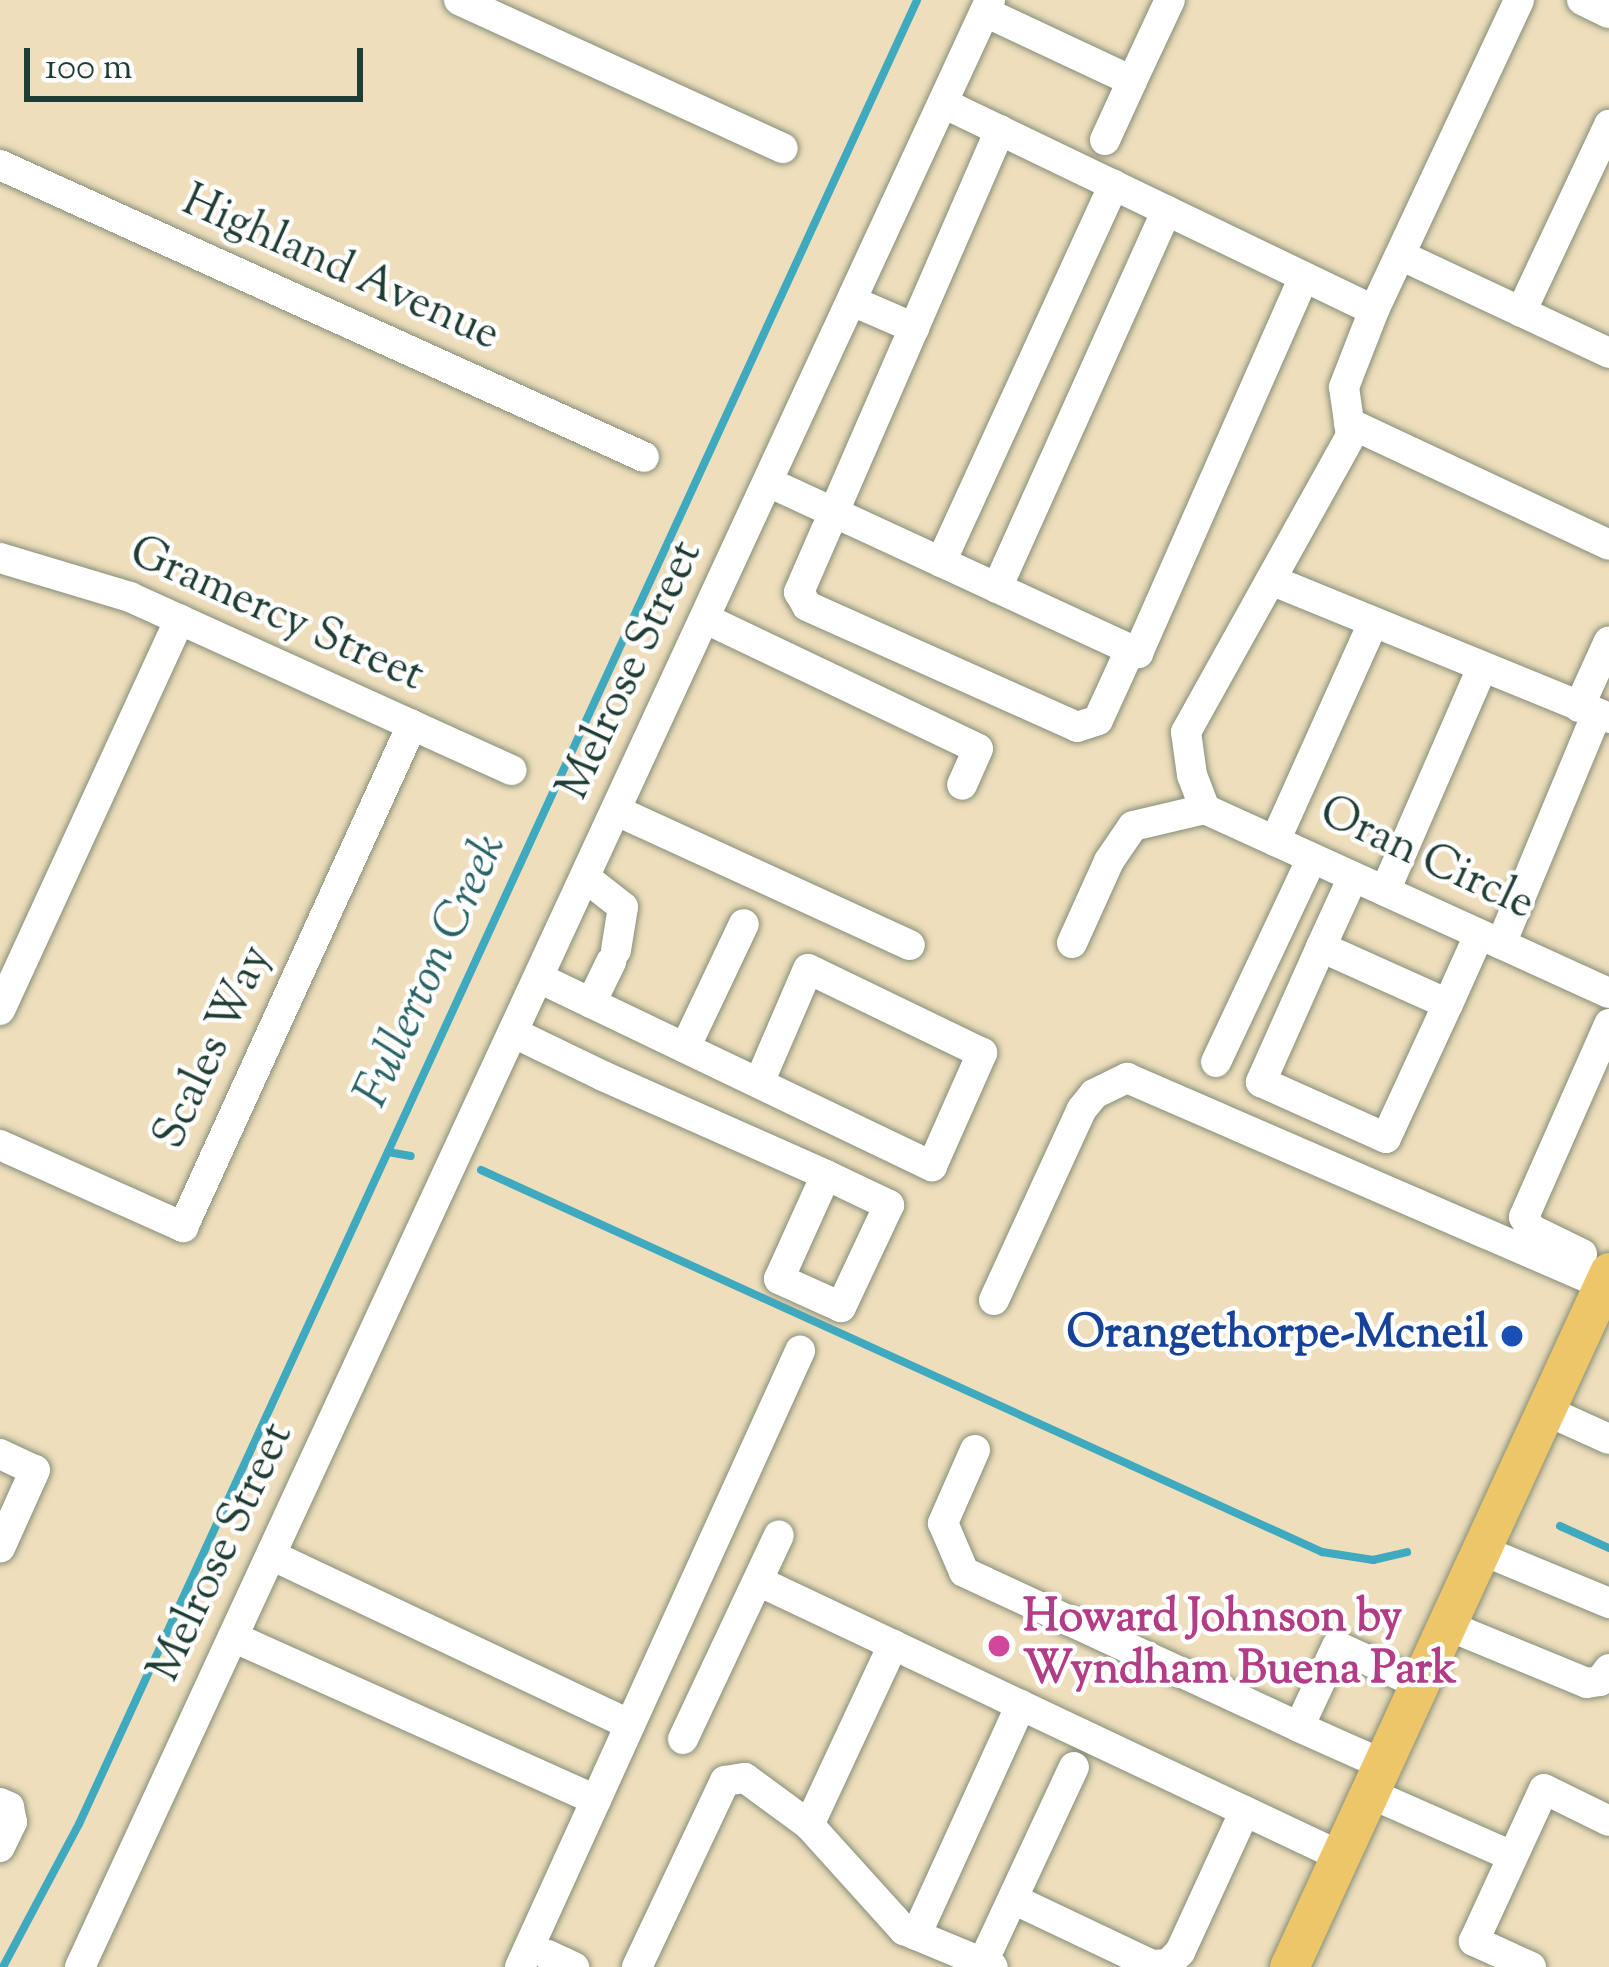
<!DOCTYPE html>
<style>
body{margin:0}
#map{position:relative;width:1609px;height:1967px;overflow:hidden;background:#eedebc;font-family:"Sorts Mill Goudy",serif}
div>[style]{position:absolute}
.stream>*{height:8px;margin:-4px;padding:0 4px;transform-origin:4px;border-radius:4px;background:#3fa9bf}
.roads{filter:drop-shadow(0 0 3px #868e78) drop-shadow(0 0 3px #868e78)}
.minor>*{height:30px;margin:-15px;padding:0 15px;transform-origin:15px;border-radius:15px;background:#fff}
.major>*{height:39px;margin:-19.5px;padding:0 19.5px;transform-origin:19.5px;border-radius:19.5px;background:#ecc669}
.dots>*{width:33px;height:33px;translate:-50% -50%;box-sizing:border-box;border:6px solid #fff;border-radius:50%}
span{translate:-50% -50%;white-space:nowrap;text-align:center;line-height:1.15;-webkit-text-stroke:9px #fff;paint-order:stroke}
.street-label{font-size:45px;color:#1f3d34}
.transit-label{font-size:45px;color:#164399;font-weight:700}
.right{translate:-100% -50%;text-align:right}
.hotel-label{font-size:45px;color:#b23c85;font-weight:700}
.left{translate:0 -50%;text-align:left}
.water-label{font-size:48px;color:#2a6365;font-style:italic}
.scale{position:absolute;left:24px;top:48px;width:339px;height:54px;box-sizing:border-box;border:6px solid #1f3d34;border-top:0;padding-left:15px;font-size:36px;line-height:42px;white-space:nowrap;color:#1f3d34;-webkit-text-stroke:9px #fff;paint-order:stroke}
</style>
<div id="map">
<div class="stream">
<i style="left:388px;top:1152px;width:23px;rotate:10deg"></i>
<i style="left:481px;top:1170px;width:924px;rotate:24.43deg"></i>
<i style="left:1322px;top:1552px;width:52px;rotate:8.9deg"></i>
<i style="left:1373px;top:1560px;width:35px;rotate:-13deg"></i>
<i style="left:1560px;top:1526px;width:54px;rotate:24.2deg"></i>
<i style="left:3px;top:1967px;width:162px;rotate:-62deg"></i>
<i style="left:79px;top:1824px;width:2007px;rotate:-65.32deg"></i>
</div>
<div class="roads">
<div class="minor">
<i style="left:459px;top:0;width:356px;rotate:24.6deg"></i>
<i style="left:1582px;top:0;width:30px;rotate:26deg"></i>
<i style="left:985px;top:12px;width:162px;rotate:25.1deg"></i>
<i style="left:1132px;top:81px;width:89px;rotate:-64.9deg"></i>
<i style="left:943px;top:103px;width:478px;rotate:25.7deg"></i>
<i style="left:1000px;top:130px;width:504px;rotate:113.51deg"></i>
<i style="left:799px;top:592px;width:16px;rotate:60deg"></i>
<i style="left:807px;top:606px;width:296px;rotate:24.1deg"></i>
<i style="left:1077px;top:727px;width:22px;rotate:-18deg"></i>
<i style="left:1098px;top:720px;width:77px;rotate:-65.4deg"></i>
<i style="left:1105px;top:140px;width:65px;rotate:-65.4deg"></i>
<i style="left:0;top:165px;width:707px;rotate:24.39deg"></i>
<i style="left:1400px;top:255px;width:231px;rotate:25.1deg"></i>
<i style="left:852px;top:301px;width:68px;rotate:23.5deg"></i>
<i style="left:1521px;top:312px;width:207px;rotate:-64.8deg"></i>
<i style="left:1349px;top:423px;width:287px;rotate:25.1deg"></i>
<i style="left:768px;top:482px;width:408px;rotate:24.8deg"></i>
<i style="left:1138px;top:653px;width:411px;rotate:-66.2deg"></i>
<i style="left:0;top:558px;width:136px;rotate:16.7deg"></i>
<i style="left:130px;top:597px;width:419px;rotate:24.4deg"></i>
<i style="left:941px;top:562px;width:415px;rotate:-65.4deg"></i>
<i style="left:1271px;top:580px;width:365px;rotate:22.2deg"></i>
<i style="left:997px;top:588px;width:414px;rotate:-65.8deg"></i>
<i style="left:706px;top:619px;width:301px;rotate:25.5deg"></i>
<i style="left:978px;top:749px;width:39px;rotate:114deg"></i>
<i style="left:1579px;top:707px;width:72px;rotate:-65.6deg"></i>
<i style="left:1205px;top:809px;width:36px;rotate:-111deg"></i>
<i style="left:1192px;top:775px;width:43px;rotate:-97.9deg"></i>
<i style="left:1186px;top:732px;width:339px;rotate:-60.9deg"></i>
<i style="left:1351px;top:436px;width:49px;rotate:-98.1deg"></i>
<i style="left:1344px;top:387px;width:83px;rotate:-68.7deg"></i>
<i style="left:1374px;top:310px;width:342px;rotate:-64.9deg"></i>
<i style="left:1205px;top:809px;width:444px;rotate:24.5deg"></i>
<i style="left:617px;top:811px;width:322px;rotate:24.6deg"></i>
<i style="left:1275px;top:841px;width:237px;rotate:-65.8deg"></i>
<i style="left:1353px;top:877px;width:77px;rotate:114.6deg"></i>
<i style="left:1321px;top:947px;width:139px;rotate:24.2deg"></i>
<i style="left:1448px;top:1004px;width:76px;rotate:-65.8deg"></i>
<i style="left:586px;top:878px;width:47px;rotate:38.1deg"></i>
<i style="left:623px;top:907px;width:44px;rotate:99.2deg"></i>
<i style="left:1385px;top:891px;width:243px;rotate:-66.5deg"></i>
<i style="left:1072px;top:943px;width:90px;rotate:-65.7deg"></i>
<i style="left:1109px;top:861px;width:42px;rotate:-55.6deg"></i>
<i style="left:1133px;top:826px;width:74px;rotate:-13.3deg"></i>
<i style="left:1501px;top:944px;width:250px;rotate:-67.4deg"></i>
<i style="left:1321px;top:947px;width:148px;rotate:114deg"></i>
<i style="left:1261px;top:1082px;width:137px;rotate:24.1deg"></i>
<i style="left:1386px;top:1138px;width:148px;rotate:-65.2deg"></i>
<i style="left:539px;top:978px;width:436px;rotate:25.6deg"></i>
<i style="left:932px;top:1166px;width:124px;rotate:-66.1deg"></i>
<i style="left:982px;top:1053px;width:193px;rotate:-154.2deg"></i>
<i style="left:808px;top:969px;width:124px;rotate:113.3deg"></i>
<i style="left:591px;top:1003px;width:46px;rotate:-64deg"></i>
<i style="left:0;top:1010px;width:430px;rotate:-65.3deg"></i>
<i style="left:514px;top:1033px;width:99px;rotate:25.8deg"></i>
<i style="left:603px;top:1076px;width:244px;rotate:23.9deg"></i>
<i style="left:826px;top:1175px;width:70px;rotate:25.5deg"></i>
<i style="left:889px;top:1205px;width:113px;rotate:115.2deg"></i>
<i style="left:841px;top:1307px;width:68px;rotate:-155.7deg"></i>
<i style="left:779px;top:1279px;width:114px;rotate:-65.7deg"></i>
<i style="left:685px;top:1048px;width:137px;rotate:-64.6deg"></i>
<i style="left:1216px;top:1062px;width:225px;rotate:-64.8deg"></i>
<i style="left:0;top:1145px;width:201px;rotate:24.1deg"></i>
<i style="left:183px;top:1227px;width:552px;rotate:-65.48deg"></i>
<i style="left:1582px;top:1254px;width:57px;rotate:-153.9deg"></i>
<i style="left:1531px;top:1229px;width:14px;rotate:-120deg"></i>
<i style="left:1524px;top:1217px;width:211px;rotate:-66.2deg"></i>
<i style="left:994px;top:1300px;width:210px;rotate:-65.3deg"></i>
<i style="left:1082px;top:1109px;width:19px;rotate:-51deg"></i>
<i style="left:1094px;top:1094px;width:37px;rotate:-26deg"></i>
<i style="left:1127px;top:1078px;width:525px;rotate:23.44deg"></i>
<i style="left:1545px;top:1410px;width:70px;rotate:24.4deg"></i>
<i style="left:975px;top:1450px;width:80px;rotate:113.7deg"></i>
<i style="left:943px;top:1523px;width:53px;rotate:66.8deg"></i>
<i style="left:964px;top:1572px;width:369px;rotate:24.8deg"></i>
<i style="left:0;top:1454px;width:38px;rotate:25deg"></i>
<i style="left:35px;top:1470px;width:85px;rotate:114.2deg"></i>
<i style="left:1481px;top:1550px;width:139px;rotate:22.5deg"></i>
<i style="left:271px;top:1555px;width:397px;rotate:25.3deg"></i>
<i style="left:758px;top:1581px;width:644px;rotate:25.29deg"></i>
<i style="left:1446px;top:1625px;width:152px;rotate:22.4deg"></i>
<i style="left:1587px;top:1683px;width:13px;rotate:-9deg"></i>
<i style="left:1600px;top:1681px;width:15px;rotate:-53deg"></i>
<i style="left:233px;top:1637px;width:398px;rotate:24.2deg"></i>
<i style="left:683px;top:1739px;width:225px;rotate:-64.8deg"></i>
<i style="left:1382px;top:1764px;width:91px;rotate:-156deg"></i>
<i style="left:1299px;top:1727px;width:89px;rotate:-64.9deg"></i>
<i style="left:1337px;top:1646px;width:90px;rotate:24.9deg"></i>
<i style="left:1369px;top:1793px;width:156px;rotate:23.8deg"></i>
<i style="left:0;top:1803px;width:10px;rotate:24deg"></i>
<i style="left:9px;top:1807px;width:15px;rotate:79deg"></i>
<i style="left:12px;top:1822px;width:28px;rotate:116deg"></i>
<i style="left:809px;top:1825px;width:199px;rotate:-65deg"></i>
<i style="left:1013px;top:1899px;width:154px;rotate:25.4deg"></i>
<i style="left:1152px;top:1965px;width:16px;rotate:-4deg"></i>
<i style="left:1168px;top:1964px;width:17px;rotate:-45deg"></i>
<i style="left:1180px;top:1952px;width:155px;rotate:-65.3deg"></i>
<i style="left:916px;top:1935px;width:253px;rotate:-65.5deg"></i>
<i style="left:548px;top:1955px;width:29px;rotate:25deg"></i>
<i style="left:983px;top:1962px;width:215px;rotate:-65deg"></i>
<i style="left:80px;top:1967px;width:2167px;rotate:-65.17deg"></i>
<i style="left:520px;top:1967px;width:677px;rotate:-65.56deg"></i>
<i style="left:637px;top:1967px;width:206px;rotate:-64.7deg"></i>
<i style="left:725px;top:1781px;width:20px;rotate:-9deg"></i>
<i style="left:745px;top:1778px;width:79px;rotate:36.3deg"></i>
<i style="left:809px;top:1825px;width:142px;rotate:47.9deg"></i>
<i style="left:904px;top:1930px;width:96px;rotate:22.6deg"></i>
<i style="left:1531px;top:1967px;width:63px;rotate:-155.5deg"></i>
<i style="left:1474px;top:1941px;width:167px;rotate:-65.3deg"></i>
<i style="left:1544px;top:1789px;width:72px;rotate:26.2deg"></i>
</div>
<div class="major">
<i style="left:1289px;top:1967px;width:765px;rotate:-65.28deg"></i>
</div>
</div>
<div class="dots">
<i style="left:1512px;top:1336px;background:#1a4fb4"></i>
<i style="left:999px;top:1646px;background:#d1479c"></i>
</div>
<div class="street-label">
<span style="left:340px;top:270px;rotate:24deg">Highland Avenue</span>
<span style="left:276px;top:616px;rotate:24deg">Gramercy Street</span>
<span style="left:632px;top:671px;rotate:-65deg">Melrose Street</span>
<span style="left:1426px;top:860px;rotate:25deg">Oran Circle</span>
<span style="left:215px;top:1048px;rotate:-65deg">Scales Way</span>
<span style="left:223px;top:1553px;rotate:-65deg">Melrose Street</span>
</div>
<div class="transit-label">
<span class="right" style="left:1488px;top:1336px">Orangethorpe-Mcneil</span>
</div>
<div class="hotel-label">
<span class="left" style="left:1023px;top:1646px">Howard Johnson by<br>Wyndham Buena Park</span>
</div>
<div class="water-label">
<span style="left:432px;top:971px;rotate:-65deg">Fullerton Creek</span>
</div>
<div class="scale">100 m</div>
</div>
